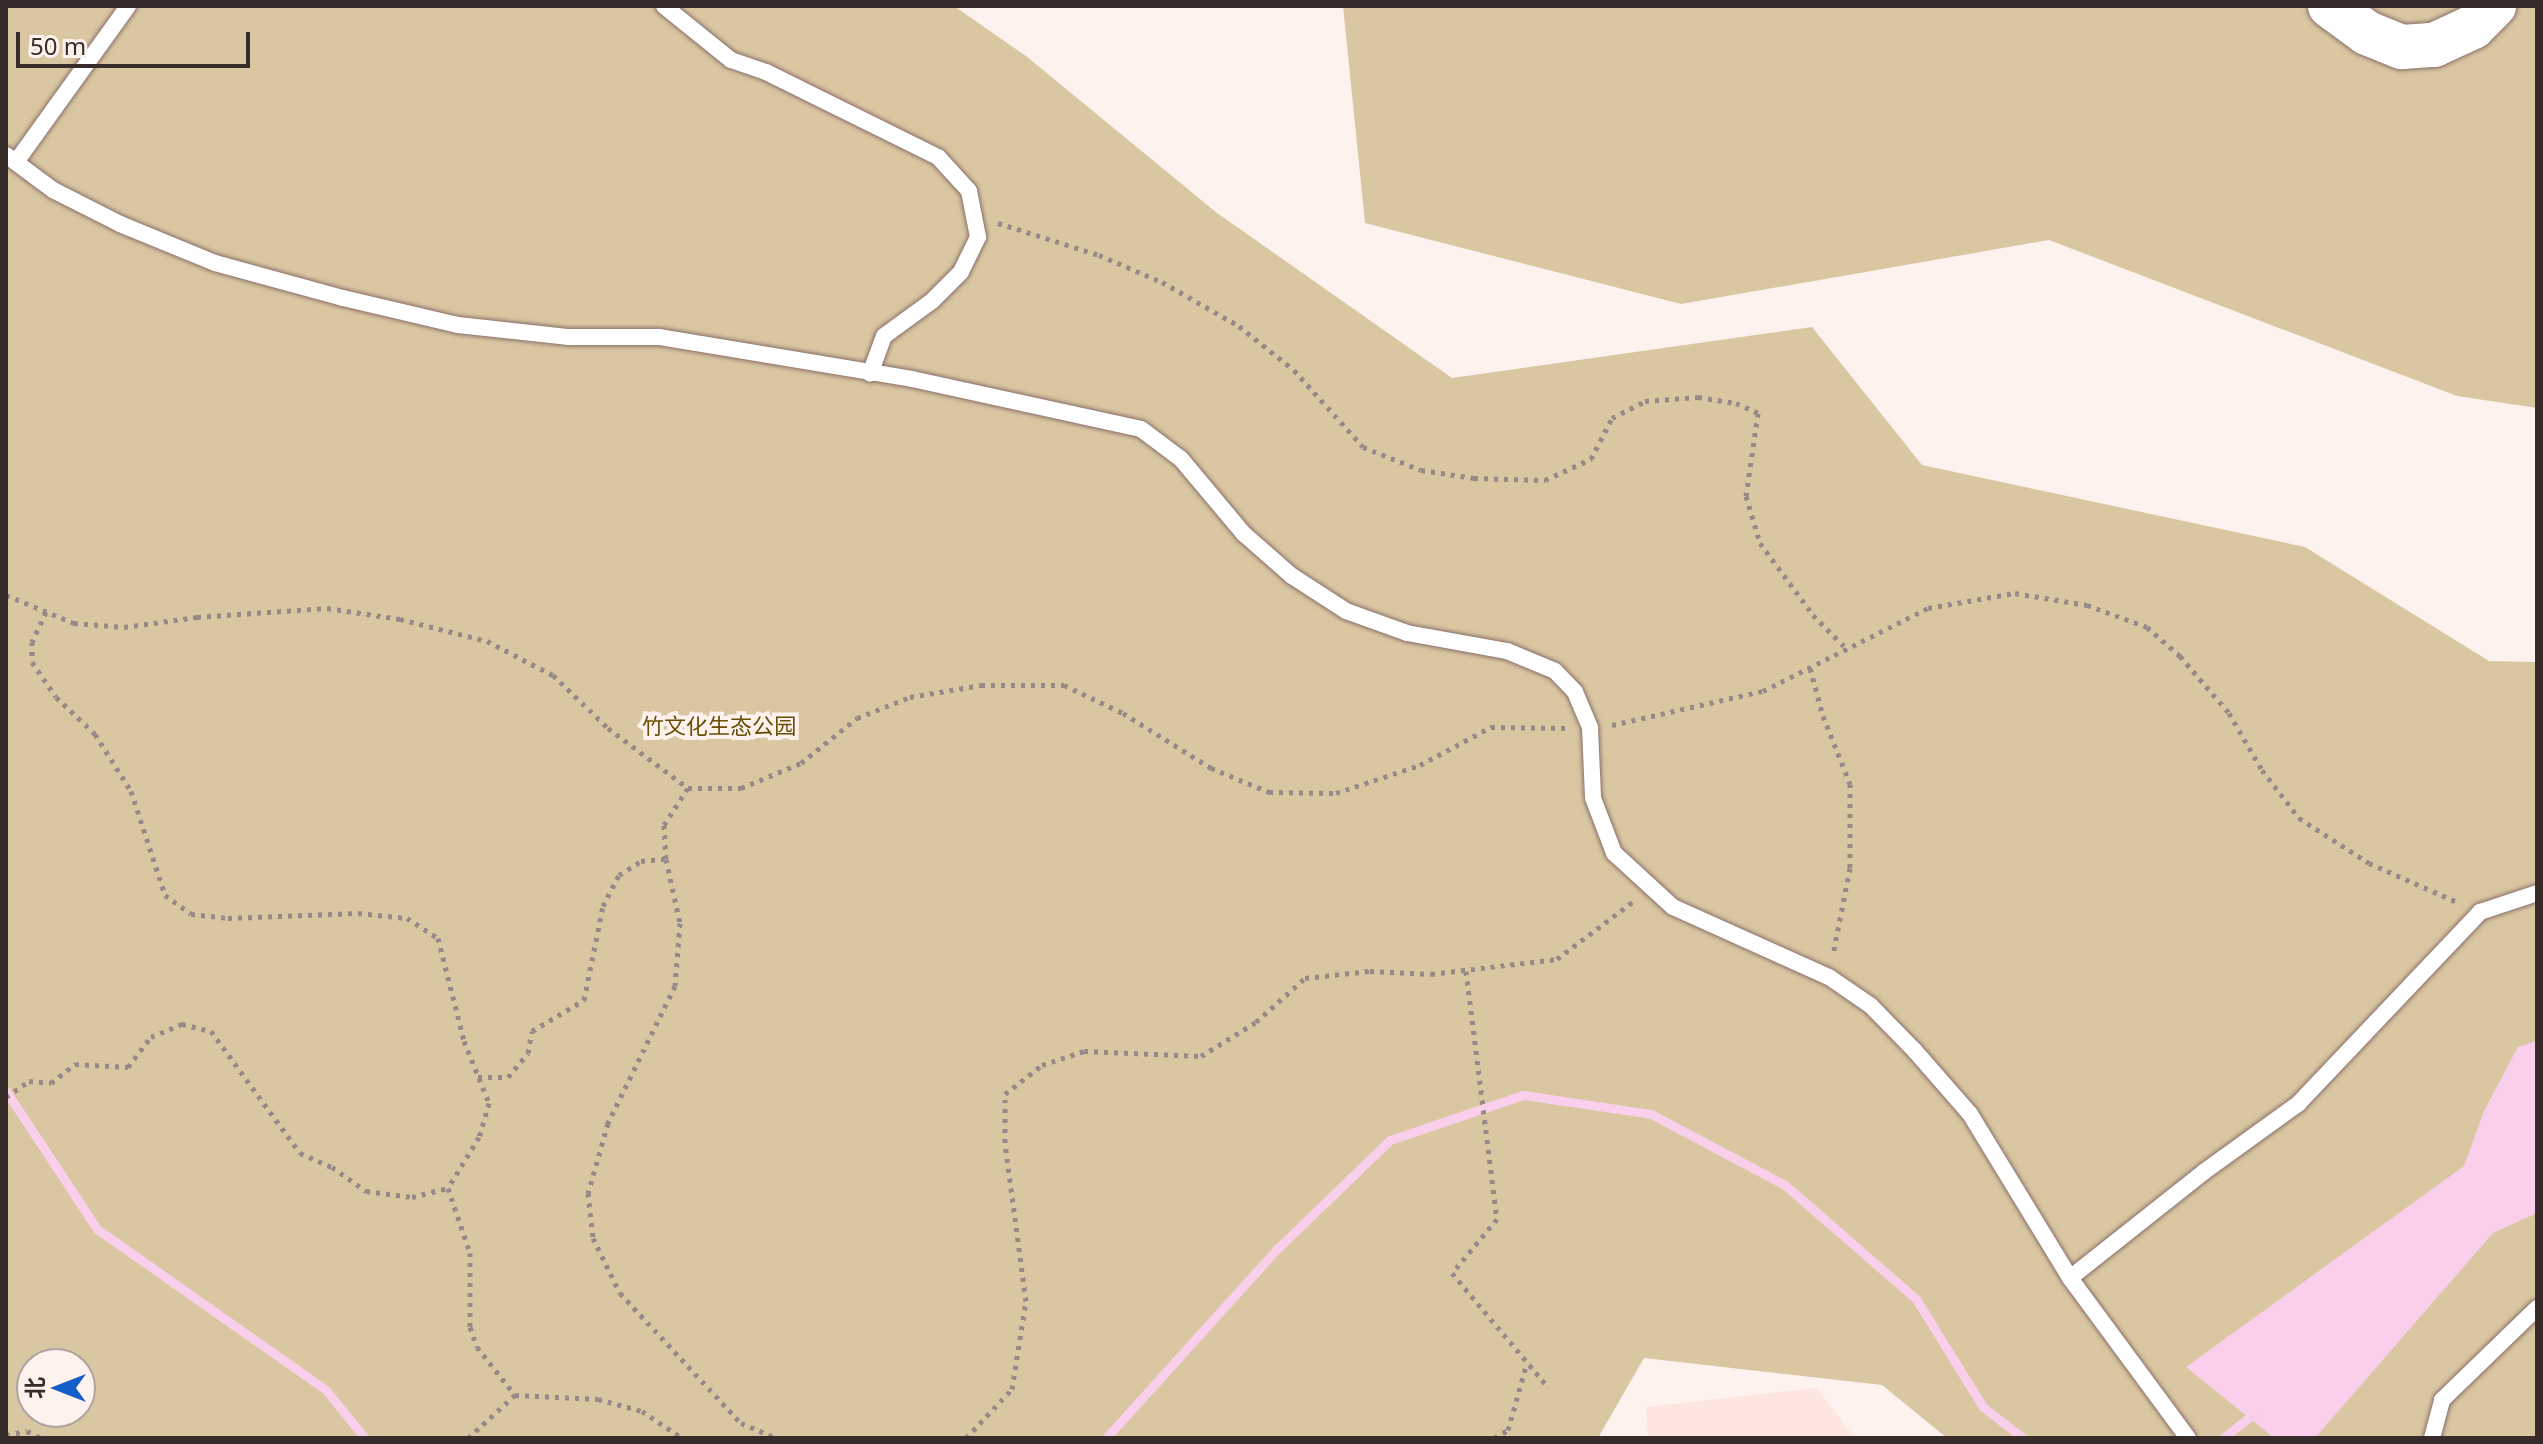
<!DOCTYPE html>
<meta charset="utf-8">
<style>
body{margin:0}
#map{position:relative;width:2543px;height:1444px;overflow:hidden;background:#fef2ef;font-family:"Noto Sans","Noto Sans SC",sans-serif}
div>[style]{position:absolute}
.built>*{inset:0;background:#fde5e0}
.green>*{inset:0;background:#d9c7a2}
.water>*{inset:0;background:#f9cfeb}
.stream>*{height:9px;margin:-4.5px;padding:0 4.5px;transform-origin:4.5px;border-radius:4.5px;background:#f9cfeb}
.path>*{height:5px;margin-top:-2.5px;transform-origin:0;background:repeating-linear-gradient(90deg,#968a88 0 4px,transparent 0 10px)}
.roads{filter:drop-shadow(0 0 2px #8a6f69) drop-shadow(0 0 2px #8a6f69)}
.lane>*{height:16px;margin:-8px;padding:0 8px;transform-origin:8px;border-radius:8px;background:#fff}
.secondary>*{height:44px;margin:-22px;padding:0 22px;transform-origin:22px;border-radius:22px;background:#fff}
span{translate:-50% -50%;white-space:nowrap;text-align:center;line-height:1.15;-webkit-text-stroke:8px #fef2ef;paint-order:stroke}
.park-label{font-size:22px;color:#694e03}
.frame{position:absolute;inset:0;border:8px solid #382c2a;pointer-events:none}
.north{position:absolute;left:16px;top:1348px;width:80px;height:80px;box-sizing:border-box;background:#fef2ef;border:2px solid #afa3a0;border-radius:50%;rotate:270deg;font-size:22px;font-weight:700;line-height:32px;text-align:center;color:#382c2a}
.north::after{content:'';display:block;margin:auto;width:28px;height:36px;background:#145ec8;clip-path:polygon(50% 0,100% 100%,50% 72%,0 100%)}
.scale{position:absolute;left:16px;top:32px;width:234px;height:36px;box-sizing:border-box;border:4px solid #382c2a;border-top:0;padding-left:10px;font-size:24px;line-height:28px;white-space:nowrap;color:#382c2a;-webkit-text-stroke:6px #fef2ef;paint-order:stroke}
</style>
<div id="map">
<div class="built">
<i style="clip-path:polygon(1817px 1388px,1855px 1438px,1648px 1438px,1646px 1407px)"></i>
</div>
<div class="green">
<i style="clip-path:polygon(evenodd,6px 6px,954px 6px,1026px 56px,1217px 213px,1452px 378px,1812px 327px,1922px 465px,2305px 547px,2489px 661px,2537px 662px,2537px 1438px,1947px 1438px,1882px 1385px,1644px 1358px,1598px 1438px,6px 1438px,6px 6px,32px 1364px,80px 1364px,80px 1412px,32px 1412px,32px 1364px)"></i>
<i style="clip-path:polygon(1343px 6px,2537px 6px,2537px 408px,2457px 396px,2049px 240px,1681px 304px,1365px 223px)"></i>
</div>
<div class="water">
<i style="clip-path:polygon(2537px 1041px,2537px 1213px,2493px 1233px,2315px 1438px,2274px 1438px,2186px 1367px,2464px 1166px,2484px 1111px,2518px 1047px)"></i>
</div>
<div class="stream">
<i style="left:6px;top:1091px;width:165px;rotate:56.6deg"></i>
<i style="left:97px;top:1229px;width:279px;rotate:35.1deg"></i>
<i style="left:325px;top:1389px;width:63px;rotate:50.8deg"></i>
<i style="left:1106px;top:1438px;width:255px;rotate:-47.9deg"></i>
<i style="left:1277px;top:1249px;width:157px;rotate:-44deg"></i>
<i style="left:1390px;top:1140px;width:140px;rotate:-18.7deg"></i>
<i style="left:1523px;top:1095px;width:129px;rotate:8.4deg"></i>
<i style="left:1651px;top:1114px;width:152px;rotate:27.9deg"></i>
<i style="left:1785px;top:1185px;width:174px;rotate:41deg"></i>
<i style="left:1916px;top:1299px;width:127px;rotate:58.2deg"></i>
<i style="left:1983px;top:1407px;width:51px;rotate:37.8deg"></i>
<i style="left:2223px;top:1438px;width:42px;rotate:-38.2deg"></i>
</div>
<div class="path">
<i style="left:998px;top:223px;width:106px;rotate:17.6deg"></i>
<i style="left:1099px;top:255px;width:69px;rotate:23.2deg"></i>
<i style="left:1162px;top:282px;width:89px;rotate:29.7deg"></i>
<i style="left:1239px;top:326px;width:70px;rotate:38.7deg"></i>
<i style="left:1294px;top:370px;width:103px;rotate:48.1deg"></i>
<i style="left:1363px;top:447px;width:62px;rotate:21.6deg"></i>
<i style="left:1421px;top:470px;width:54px;rotate:8.6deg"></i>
<i style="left:1474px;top:478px;width:71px;rotate:1.6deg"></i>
<i style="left:1545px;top:480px;width:51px;rotate:-24.5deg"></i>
<i style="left:1591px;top:459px;width:46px;rotate:-62.9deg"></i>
<i style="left:1612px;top:418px;width:37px;rotate:-27deg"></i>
<i style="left:1645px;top:401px;width:53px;rotate:-4.3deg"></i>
<i style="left:1698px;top:397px;width:38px;rotate:9deg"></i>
<i style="left:1736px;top:403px;width:24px;rotate:24deg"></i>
<i style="left:1758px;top:413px;width:84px;rotate:98.2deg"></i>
<i style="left:1746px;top:496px;width:49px;rotate:73.4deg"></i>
<i style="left:1760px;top:543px;width:89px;rotate:53.6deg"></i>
<i style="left:1813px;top:615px;width:49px;rotate:45deg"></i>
<i style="left:6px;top:595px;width:74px;rotate:22.4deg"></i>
<i style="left:74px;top:623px;width:50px;rotate:4.6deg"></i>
<i style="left:124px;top:627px;width:74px;rotate:-7.8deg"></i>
<i style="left:197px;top:617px;width:130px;rotate:-4deg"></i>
<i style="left:327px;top:608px;width:74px;rotate:8.6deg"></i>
<i style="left:400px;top:619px;width:90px;rotate:14.2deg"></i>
<i style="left:487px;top:641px;width:74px;rotate:27.3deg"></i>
<i style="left:553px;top:675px;width:76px;rotate:43.9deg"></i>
<i style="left:608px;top:728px;width:100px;rotate:36.9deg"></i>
<i style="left:688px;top:788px;width:53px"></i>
<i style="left:741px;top:788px;width:65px;rotate:-22.6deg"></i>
<i style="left:801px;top:763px;width:72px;rotate:-38.8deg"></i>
<i style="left:857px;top:718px;width:57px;rotate:-21.6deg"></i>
<i style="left:910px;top:697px;width:72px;rotate:-9.6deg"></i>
<i style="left:981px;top:685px;width:83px"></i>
<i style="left:1064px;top:685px;width:65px;rotate:25.4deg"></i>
<i style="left:1123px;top:713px;width:104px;rotate:32deg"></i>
<i style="left:1211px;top:768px;width:63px;rotate:22.5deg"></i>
<i style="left:1269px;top:792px;width:67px;rotate:0.9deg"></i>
<i style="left:1336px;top:793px;width:89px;rotate:-18.4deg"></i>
<i style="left:1420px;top:765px;width:81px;rotate:-28.2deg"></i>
<i style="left:1491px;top:727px;width:75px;rotate:0.8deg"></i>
<i style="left:46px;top:612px;width:33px;rotate:115deg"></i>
<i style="left:32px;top:642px;width:20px;rotate:90deg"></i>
<i style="left:32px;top:662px;width:42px;rotate:55.6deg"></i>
<i style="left:56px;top:697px;width:54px;rotate:43.5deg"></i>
<i style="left:95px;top:734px;width:67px;rotate:57.7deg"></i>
<i style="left:131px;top:791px;width:109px;rotate:71.9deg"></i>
<i style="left:165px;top:895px;width:32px;rotate:36deg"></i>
<i style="left:191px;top:914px;width:37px;rotate:6deg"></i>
<i style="left:228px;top:918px;width:130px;rotate:-2.2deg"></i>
<i style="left:358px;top:913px;width:49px;rotate:5.8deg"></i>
<i style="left:407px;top:918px;width:37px;rotate:33deg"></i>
<i style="left:438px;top:938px;width:106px;rotate:75.8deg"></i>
<i style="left:464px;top:1041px;width:67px;rotate:68deg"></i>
<i style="left:489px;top:1103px;width:35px;rotate:106deg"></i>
<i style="left:479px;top:1137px;width:60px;rotate:121.3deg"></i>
<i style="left:448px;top:1188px;width:69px;rotate:71.3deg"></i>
<i style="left:470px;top:1253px;width:74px;rotate:90deg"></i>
<i style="left:470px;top:1327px;width:21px;rotate:71deg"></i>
<i style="left:477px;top:1347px;width:61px;rotate:51.6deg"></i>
<i style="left:515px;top:1395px;width:83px;rotate:2.8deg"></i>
<i style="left:598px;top:1399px;width:46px;rotate:15.3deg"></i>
<i style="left:642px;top:1411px;width:48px;rotate:34deg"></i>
<i style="left:1810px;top:668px;width:50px;rotate:74.8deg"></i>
<i style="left:1823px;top:716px;width:73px;rotate:68.3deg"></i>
<i style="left:1850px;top:784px;width:84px;rotate:90deg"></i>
<i style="left:1850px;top:868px;width:89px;rotate:101.1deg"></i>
<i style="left:1612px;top:725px;width:155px;rotate:-12.7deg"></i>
<i style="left:1763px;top:691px;width:185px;rotate:-26.7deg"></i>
<i style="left:1928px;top:608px;width:88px;rotate:-9.8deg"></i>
<i style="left:2015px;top:593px;width:73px;rotate:9.5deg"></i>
<i style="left:2087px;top:605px;width:64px;rotate:20.1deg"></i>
<i style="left:2147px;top:627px;width:44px;rotate:41.3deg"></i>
<i style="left:2180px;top:656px;width:75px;rotate:49.3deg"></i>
<i style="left:2229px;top:713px;width:66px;rotate:59.9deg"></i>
<i style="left:2262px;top:770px;width:61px;rotate:52.4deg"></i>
<i style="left:2299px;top:818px;width:83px;rotate:32.7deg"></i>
<i style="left:2369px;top:863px;width:96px;rotate:23.9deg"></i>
<i style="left:688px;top:788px;width:44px;rotate:123deg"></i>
<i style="left:664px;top:825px;width:34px;rotate:87deg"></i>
<i style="left:666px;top:859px;width:66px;rotate:77.7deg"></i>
<i style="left:680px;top:923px;width:63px;rotate:94.5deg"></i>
<i style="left:675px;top:986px;width:153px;rotate:116.1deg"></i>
<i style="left:608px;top:1123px;width:73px;rotate:105.9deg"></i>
<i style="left:588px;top:1193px;width:45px;rotate:83.7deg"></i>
<i style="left:593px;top:1238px;width:61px;rotate:63.9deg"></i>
<i style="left:620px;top:1293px;width:178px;rotate:47.1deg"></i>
<i style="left:741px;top:1423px;width:39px;rotate:23deg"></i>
<i style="left:1466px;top:971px;width:250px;rotate:82.9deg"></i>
<i style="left:1497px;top:1219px;width:70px;rotate:129.8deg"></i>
<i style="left:1452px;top:1273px;width:150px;rotate:49.9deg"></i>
<i style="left:478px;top:1077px;width:30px"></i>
<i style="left:508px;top:1077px;width:31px;rotate:-50deg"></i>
<i style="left:528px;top:1053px;width:22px;rotate:-80deg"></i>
<i style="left:532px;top:1031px;width:61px;rotate:-30.8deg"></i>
<i style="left:584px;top:1000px;width:96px;rotate:-78.6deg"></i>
<i style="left:603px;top:906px;width:35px;rotate:-63deg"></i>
<i style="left:619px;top:875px;width:26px;rotate:-32deg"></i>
<i style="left:641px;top:861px;width:25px;rotate:-5deg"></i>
<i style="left:6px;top:1097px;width:28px;rotate:-35deg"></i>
<i style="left:29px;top:1081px;width:22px;rotate:5deg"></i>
<i style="left:51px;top:1083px;width:31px;rotate:-38deg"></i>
<i style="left:75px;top:1064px;width:53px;rotate:3.2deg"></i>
<i style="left:128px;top:1067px;width:38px;rotate:-53deg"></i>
<i style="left:151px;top:1037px;width:34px;rotate:-23deg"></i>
<i style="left:182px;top:1024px;width:30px;rotate:14deg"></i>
<i style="left:211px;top:1031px;width:151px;rotate:53.9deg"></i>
<i style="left:300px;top:1153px;width:35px;rotate:24deg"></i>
<i style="left:332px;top:1167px;width:42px;rotate:35.2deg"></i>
<i style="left:366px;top:1191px;width:46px;rotate:7.4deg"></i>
<i style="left:412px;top:1197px;width:37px;rotate:-14deg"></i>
<i style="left:6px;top:1435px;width:21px;rotate:-11deg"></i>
<i style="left:27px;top:1431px;width:16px;rotate:27deg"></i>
<i style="left:468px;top:1438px;width:64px;rotate:-42.5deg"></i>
<i style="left:966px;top:1438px;width:67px;rotate:-46.8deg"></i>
<i style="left:1012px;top:1389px;width:89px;rotate:-81deg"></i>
<i style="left:1026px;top:1301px;width:159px;rotate:-97.6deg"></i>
<i style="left:1005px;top:1143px;width:49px;rotate:-90deg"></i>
<i style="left:1005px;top:1094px;width:47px;rotate:-38.1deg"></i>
<i style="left:1042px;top:1065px;width:44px;rotate:-18.4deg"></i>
<i style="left:1084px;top:1051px;width:117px;rotate:2.4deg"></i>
<i style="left:1201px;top:1056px;width:65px;rotate:-31.7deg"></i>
<i style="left:1256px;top:1022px;width:66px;rotate:-41.9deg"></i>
<i style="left:1305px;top:978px;width:65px;rotate:-6.1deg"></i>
<i style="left:1370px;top:971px;width:61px;rotate:2.8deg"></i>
<i style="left:1431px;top:974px;width:127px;rotate:-6.8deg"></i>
<i style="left:1557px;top:959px;width:98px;rotate:-37.1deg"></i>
<i style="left:1494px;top:1438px;width:16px;rotate:-30deg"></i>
<i style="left:1508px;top:1430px;width:70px;rotate:-74.2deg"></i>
</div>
<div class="roads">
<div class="lane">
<i style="left:664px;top:6px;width:86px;rotate:38.9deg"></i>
<i style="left:731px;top:60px;width:37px;rotate:19deg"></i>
<i style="left:766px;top:72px;width:192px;rotate:26.3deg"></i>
<i style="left:938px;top:157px;width:46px;rotate:47.6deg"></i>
<i style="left:969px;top:191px;width:47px;rotate:78.9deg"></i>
<i style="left:978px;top:237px;width:39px;rotate:116deg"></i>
<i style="left:961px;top:272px;width:41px;rotate:135deg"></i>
<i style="left:932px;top:301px;width:59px;rotate:143.9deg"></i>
<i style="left:884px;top:336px;width:40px;rotate:110.2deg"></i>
<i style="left:6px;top:155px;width:59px;rotate:36.7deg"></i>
<i style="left:53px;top:190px;width:75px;rotate:26.9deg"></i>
<i style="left:120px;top:224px;width:103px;rotate:22.3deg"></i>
<i style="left:215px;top:263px;width:133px;rotate:15.3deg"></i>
<i style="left:343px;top:298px;width:118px;rotate:13.2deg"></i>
<i style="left:458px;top:325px;width:112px;rotate:6.2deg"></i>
<i style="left:569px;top:337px;width:90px"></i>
<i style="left:659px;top:337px;width:256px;rotate:9.4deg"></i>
<i style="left:912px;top:379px;width:234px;rotate:12.3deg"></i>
<i style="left:1141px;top:429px;width:50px;rotate:36.9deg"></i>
<i style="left:1181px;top:459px;width:98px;rotate:50deg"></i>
<i style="left:1244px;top:534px;width:64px;rotate:41.2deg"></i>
<i style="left:1292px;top:576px;width:64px;rotate:32.9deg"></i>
<i style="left:1346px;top:611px;width:65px;rotate:19.8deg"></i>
<i style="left:1407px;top:633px;width:102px;rotate:10.2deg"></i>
<i style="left:1507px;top:651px;width:52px;rotate:22.6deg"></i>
<i style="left:1555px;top:671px;width:29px;rotate:46deg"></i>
<i style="left:1575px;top:692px;width:39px;rotate:67deg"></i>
<i style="left:1590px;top:728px;width:70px;rotate:87.5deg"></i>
<i style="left:1593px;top:798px;width:59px;rotate:69.1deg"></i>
<i style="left:1614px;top:853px;width:80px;rotate:42.5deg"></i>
<i style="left:1673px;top:907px;width:171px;rotate:24.2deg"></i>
<i style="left:1829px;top:977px;width:51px;rotate:34.6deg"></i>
<i style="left:1871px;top:1006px;width:63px;rotate:45.6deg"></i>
<i style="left:1915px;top:1051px;width:84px;rotate:48.9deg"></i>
<i style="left:1970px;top:1114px;width:192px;rotate:58.6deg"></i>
<i style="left:2070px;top:1278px;width:199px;rotate:53.6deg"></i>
<i style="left:16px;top:162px;width:192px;rotate:-54.3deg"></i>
<i style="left:2070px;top:1278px;width:172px;rotate:-38.4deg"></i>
<i style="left:2205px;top:1171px;width:115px;rotate:-35.8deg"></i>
<i style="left:2298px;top:1104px;width:265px;rotate:-46.5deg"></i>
<i style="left:2480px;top:912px;width:60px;rotate:-18.4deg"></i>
<i style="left:2432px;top:1438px;width:39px;rotate:-75deg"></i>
<i style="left:2442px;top:1400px;width:132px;rotate:-44.1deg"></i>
</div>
<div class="secondary">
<i style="left:2330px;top:6px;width:46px;rotate:36.1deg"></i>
<i style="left:2367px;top:33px;width:38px;rotate:22deg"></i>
<i style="left:2402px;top:47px;width:32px;rotate:-4deg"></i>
<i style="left:2434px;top:45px;width:43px;rotate:-24.8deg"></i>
<i style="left:2473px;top:27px;width:30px;rotate:-45deg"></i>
</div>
</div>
<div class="park-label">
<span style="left:719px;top:726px">竹文化生态公园</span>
</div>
<div class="frame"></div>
<div class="north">北</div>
<div class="scale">50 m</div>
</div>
